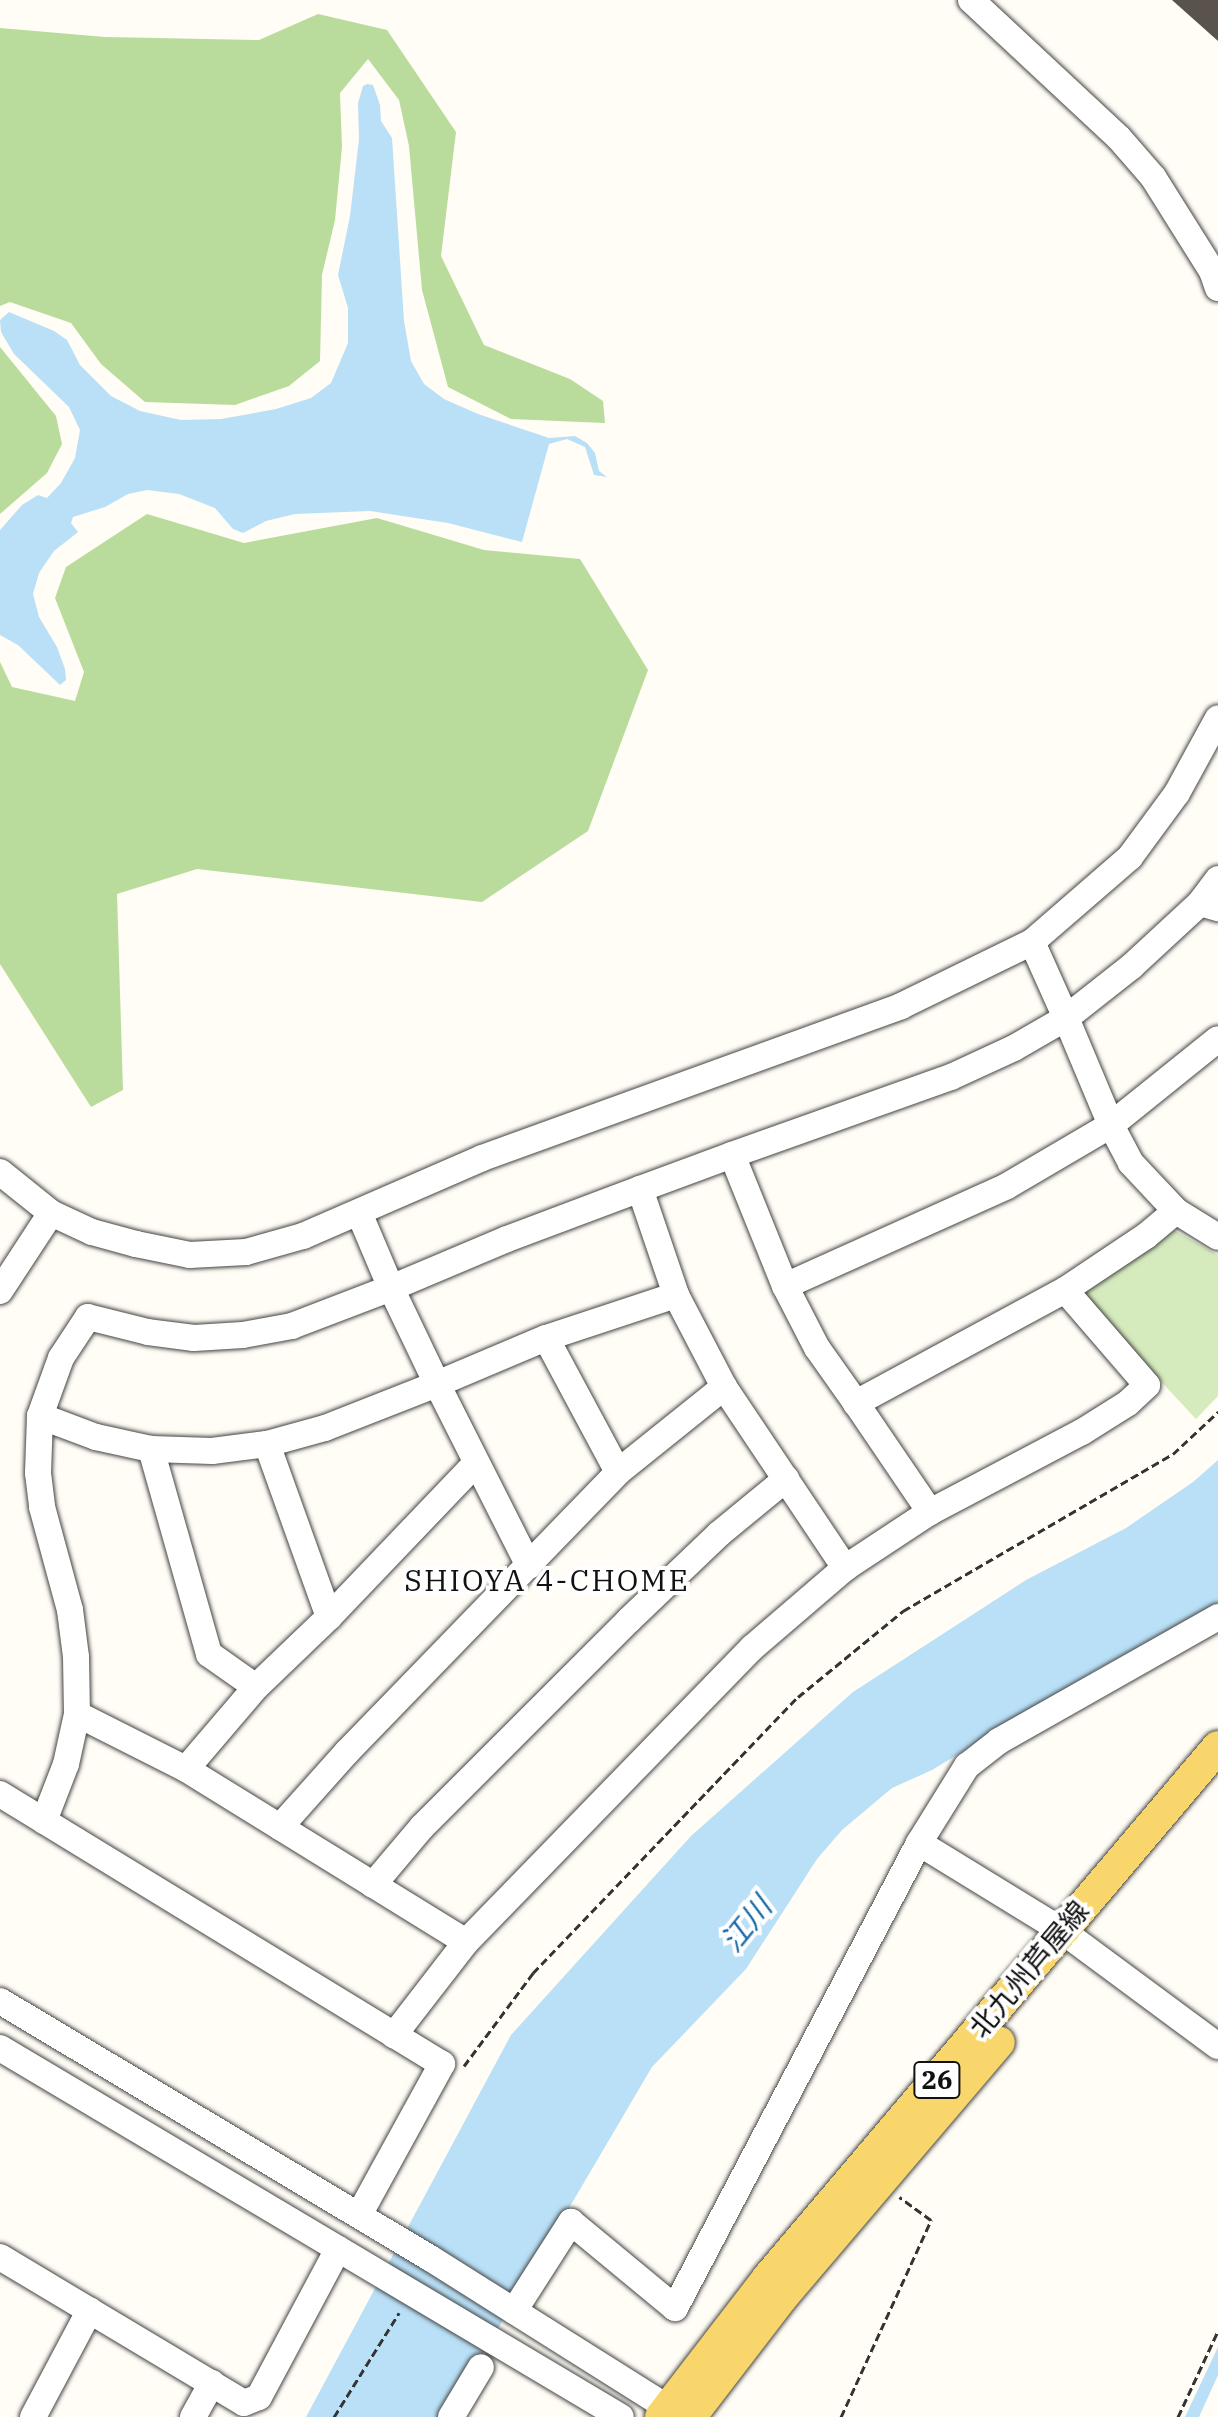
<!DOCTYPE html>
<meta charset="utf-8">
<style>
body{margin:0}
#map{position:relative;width:1218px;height:2417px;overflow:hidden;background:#fffdf5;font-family:"IBM Plex Serif","Noto Sans JP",serif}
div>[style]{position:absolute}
.green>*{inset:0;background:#d5ebbd}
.forest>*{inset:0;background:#b9dc9c}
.water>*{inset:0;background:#b9e0f7}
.building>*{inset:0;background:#5a524d}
.path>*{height:3px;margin-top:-1.5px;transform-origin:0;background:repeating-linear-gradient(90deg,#333 0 8px,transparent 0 12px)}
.roads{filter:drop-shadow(0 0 2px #444) drop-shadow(0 0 2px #444)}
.minor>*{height:26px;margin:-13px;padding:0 13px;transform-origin:13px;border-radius:13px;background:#fff}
.major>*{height:32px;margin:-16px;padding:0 16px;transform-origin:16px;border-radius:16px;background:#f9d66b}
span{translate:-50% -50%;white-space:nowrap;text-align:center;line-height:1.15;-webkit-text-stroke:8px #fff;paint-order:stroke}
.shield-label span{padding:2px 6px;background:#fff;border:2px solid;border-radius:6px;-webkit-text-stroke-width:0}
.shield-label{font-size:26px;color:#111;font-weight:700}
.street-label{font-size:28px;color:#111}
.neighbourhood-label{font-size:30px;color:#111;letter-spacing:2px}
.water-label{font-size:30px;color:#1768a6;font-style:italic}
</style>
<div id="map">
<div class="green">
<i style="clip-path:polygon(1170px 1228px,1218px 1255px,1218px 1396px,1196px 1419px,1083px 1298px,1084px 1287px)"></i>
</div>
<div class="forest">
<i style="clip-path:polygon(318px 14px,387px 30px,456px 132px,441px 256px,484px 345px,570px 379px,603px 401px,605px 423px,511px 419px,448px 387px,422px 290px,409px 146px,399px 100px,368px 59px,340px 93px,342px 147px,335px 220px,322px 275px,320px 361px,289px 386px,235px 405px,145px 402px,101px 364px,71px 323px,10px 302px,0 306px,0 28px,105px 37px,259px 40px)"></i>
<i style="clip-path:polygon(0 347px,56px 416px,62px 444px,47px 473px,0 514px)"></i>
<i style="clip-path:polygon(147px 514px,244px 543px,377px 518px,484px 550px,580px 559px,648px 670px,588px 831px,482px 902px,197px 869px,117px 894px,123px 1090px,91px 1107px,0 964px,0 662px,12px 687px,75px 701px,84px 672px,55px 598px,66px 567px)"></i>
</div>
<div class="water">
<i style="clip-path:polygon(367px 84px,373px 85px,380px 105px,381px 121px,392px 138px,404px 321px,411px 361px,424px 384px,444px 399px,478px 414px,549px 438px,575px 436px,587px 443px,595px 453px,599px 471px,607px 477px,594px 475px,585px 447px,567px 439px,549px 444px,522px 542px,448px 523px,370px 511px,295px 514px,266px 521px,243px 533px,233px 529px,215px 508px,179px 494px,147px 490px,128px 494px,105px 507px,73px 517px,71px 523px,78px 532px,54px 551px,39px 573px,33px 594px,39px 617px,57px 647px,65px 669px,66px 680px,60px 685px,18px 645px,0 635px,0 530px,22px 505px,38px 495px,47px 498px,61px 483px,75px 458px,80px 430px,69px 407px,14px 354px,1px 332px,0 320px,9px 312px,54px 331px,67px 340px,80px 365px,111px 396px,140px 411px,181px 420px,221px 419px,276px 409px,311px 398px,331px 383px,348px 343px,348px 308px,338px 275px,350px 216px,359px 139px,358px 103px,363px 86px)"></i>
<i style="clip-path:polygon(1218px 1460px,1218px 1606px,1098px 1669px,932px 1770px,892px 1788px,842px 1830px,817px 1859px,746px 1969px,652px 2067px,446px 2417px,306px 2417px,511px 2035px,691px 1836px,853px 1692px,1026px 1580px,1126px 1528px,1193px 1482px)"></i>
<i style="clip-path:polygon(1218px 2347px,1218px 2375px,1199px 2417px,1185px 2417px)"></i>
</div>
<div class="building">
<i style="clip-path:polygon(1172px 0,1218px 0,1218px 41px)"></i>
</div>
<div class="path">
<i style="left:464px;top:2066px;width:116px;rotate:-53.4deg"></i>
<i style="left:533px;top:1973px;width:383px;rotate:-46.2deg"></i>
<i style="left:798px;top:1697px;width:136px;rotate:-39.3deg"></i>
<i style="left:903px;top:1611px;width:312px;rotate:-30.2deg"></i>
<i style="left:1173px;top:1454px;width:62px;rotate:-43deg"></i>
<i style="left:334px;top:2417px;width:123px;rotate:-58deg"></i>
<i style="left:841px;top:2417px;width:217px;rotate:-65.4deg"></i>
<i style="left:931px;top:2220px;width:39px;rotate:-144deg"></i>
<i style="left:1178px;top:2417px;width:95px;rotate:-65.1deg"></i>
</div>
<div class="roads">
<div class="minor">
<i style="left:971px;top:0;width:202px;rotate:43deg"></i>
<i style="left:1119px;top:138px;width:52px;rotate:48.9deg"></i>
<i style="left:1153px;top:177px;width:111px;rotate:57.9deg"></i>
<i style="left:1212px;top:271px;width:18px;rotate:71deg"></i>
<i style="left:1218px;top:879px;width:30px;rotate:127deg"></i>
<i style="left:1200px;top:903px;width:19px;rotate:16deg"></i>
<i style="left:732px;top:1155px;width:98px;rotate:159.7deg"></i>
<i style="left:640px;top:1189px;width:112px;rotate:71.2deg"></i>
<i style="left:676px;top:1295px;width:104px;rotate:62.4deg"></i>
<i style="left:724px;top:1387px;width:218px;rotate:56.2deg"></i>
<i style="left:0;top:1172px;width:65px;rotate:38.8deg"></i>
<i style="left:51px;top:1213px;width:45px;rotate:24.9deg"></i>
<i style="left:92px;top:1232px;width:46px;rotate:15.3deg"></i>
<i style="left:136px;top:1244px;width:55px;rotate:11.5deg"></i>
<i style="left:190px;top:1255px;width:56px;rotate:-3.1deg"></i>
<i style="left:246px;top:1252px;width:59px;rotate:-15.7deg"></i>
<i style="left:303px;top:1236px;width:195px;rotate:-23.5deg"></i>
<i style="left:482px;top:1158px;width:446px;rotate:-19.9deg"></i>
<i style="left:901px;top:1006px;width:146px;rotate:-26deg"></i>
<i style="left:1032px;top:942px;width:130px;rotate:-40.9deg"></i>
<i style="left:1130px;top:857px;width:79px;rotate:-53.7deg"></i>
<i style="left:1177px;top:793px;width:85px;rotate:-61.3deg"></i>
<i style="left:1176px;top:1211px;width:66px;rotate:-133.2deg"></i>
<i style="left:1131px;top:1163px;width:43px;rotate:-117.8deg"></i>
<i style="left:1111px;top:1125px;width:137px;rotate:-38.8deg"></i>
<i style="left:360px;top:1215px;width:79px;rotate:67deg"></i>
<i style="left:391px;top:1288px;width:106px;rotate:159deg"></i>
<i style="left:292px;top:1326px;width:50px;rotate:169.6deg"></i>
<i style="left:243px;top:1335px;width:49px;rotate:176.5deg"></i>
<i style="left:194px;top:1338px;width:46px;rotate:-172.6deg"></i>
<i style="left:148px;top:1332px;width:62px;rotate:-166deg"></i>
<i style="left:88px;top:1317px;width:49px;rotate:123.4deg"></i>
<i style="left:61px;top:1358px;width:62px;rotate:109.9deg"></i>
<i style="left:40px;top:1416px;width:60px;rotate:20.6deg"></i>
<i style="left:96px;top:1437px;width:56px;rotate:12.3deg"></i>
<i style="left:151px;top:1449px;width:61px;rotate:1.9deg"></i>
<i style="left:212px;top:1451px;width:55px;rotate:-7.3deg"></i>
<i style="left:267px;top:1444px;width:60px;rotate:-15.4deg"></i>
<i style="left:325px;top:1428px;width:120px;rotate:-21.4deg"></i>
<i style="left:437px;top:1384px;width:106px;rotate:-115.6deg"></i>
<i style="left:391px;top:1288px;width:126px;rotate:-22.9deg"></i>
<i style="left:507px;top:1239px;width:142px;rotate:-20.6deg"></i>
<i style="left:785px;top:1286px;width:141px;rotate:-112deg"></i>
<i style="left:732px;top:1155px;width:232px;rotate:-19.6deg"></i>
<i style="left:951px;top:1077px;width:69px;rotate:-24.7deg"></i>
<i style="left:1014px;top:1048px;width:60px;rotate:-30deg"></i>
<i style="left:1066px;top:1018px;width:83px;rotate:-114.1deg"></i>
<i style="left:1065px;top:1290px;width:238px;rotate:151.6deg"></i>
<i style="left:856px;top:1403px;width:67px;rotate:-125.3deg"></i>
<i style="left:817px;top:1348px;width:70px;rotate:-117.3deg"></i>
<i style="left:785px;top:1286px;width:243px;rotate:-24.2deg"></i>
<i style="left:1007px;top:1186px;width:121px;rotate:-30.4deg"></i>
<i style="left:1111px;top:1125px;width:116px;rotate:-112.8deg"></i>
<i style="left:1066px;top:1018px;width:84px;rotate:-38.2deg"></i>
<i style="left:1132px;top:966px;width:93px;rotate:-42.8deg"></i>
<i style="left:0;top:1291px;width:93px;rotate:-56.8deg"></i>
<i style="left:856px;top:1403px;width:132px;rotate:55.8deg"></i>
<i style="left:40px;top:1416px;width:57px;rotate:92deg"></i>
<i style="left:38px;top:1473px;width:34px;rotate:83deg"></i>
<i style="left:42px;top:1507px;width:107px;rotate:74.8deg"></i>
<i style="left:70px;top:1610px;width:47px;rotate:82.7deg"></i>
<i style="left:76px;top:1657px;width:57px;rotate:89deg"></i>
<i style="left:267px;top:1444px;width:184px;rotate:70.3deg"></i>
<i style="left:151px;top:1449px;width:213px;rotate:74.2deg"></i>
<i style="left:209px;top:1654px;width:57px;rotate:35.1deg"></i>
<i style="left:618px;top:1472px;width:152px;rotate:-118.2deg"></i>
<i style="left:546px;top:1338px;width:137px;rotate:-18.3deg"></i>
<i style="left:529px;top:1566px;width:204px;rotate:-116.8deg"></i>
<i style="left:437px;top:1384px;width:118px;rotate:-22.9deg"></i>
<i style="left:186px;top:1769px;width:108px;rotate:-49.5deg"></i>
<i style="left:256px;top:1687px;width:101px;rotate:-43.8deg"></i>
<i style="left:329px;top:1617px;width:213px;rotate:-46.3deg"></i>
<i style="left:0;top:1794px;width:518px;rotate:31.42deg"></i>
<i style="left:442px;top:2064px;width:172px;rotate:118.8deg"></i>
<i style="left:44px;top:1821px;width:61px;rotate:-68.9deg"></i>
<i style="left:66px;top:1764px;width:51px;rotate:-77.6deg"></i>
<i style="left:77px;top:1714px;width:122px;rotate:26.8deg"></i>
<i style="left:186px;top:1769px;width:329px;rotate:31.7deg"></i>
<i style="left:466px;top:1942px;width:118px;rotate:127.7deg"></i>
<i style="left:280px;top:1827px;width:101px;rotate:-48.2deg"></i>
<i style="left:347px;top:1752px;width:390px;rotate:-45.9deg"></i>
<i style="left:618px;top:1472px;width:136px;rotate:-38.7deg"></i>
<i style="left:919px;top:1843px;width:167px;rotate:31.5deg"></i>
<i style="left:1061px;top:1930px;width:195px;rotate:36.5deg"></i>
<i style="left:373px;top:1885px;width:76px;rotate:-49.8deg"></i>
<i style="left:422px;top:1827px;width:293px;rotate:-45deg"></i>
<i style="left:629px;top:1620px;width:124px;rotate:-43.7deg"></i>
<i style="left:719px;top:1534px;width:87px;rotate:-39.4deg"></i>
<i style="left:466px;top:1942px;width:410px;rotate:-45.8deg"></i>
<i style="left:752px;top:1648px;width:123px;rotate:-40.7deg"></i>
<i style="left:845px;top:1568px;width:102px;rotate:-33.4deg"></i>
<i style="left:930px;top:1512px;width:172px;rotate:-27.8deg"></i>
<i style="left:1082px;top:1432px;width:54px;rotate:-32.2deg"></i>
<i style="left:1128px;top:1403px;width:26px;rotate:-43deg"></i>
<i style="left:1147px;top:1385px;width:125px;rotate:-130.8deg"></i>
<i style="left:1065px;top:1290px;width:97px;rotate:-33.7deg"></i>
<i style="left:1146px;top:1236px;width:39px;rotate:-40deg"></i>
<i style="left:1176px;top:1211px;width:49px;rotate:31.8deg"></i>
<i style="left:0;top:2001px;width:501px;rotate:30.87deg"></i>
<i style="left:430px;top:2258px;width:281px;rotate:32.2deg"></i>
<i style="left:0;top:2048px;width:722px;rotate:30.72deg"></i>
<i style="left:0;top:2257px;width:284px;rotate:30.9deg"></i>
<i style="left:244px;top:2403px;width:16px;rotate:-22deg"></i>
<i style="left:259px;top:2397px;width:168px;rotate:-61.9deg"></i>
<i style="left:514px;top:2311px;width:106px;rotate:-57.4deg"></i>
<i style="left:571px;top:2222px;width:135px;rotate:39.6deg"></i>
<i style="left:675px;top:2308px;width:525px;rotate:-62.31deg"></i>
<i style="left:919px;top:1843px;width:91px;rotate:-58.1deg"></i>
<i style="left:967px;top:1766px;width:41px;rotate:-38deg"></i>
<i style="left:999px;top:1741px;width:252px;rotate:-29.5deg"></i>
<i style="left:33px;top:2417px;width:121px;rotate:-62deg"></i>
<i style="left:193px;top:2417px;width:39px;rotate:-61deg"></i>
<i style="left:451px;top:2417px;width:58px;rotate:-59deg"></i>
</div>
<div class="major">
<i style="left:661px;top:2417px;width:175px;rotate:-52.4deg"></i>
<i style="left:768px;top:2278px;width:696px;rotate:-49.72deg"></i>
<i style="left:690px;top:2417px;width:153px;rotate:-52.5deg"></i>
<i style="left:783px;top:2296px;width:333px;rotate:-49.6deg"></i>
</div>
</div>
<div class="shield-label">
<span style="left:937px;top:2080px">26</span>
</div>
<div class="street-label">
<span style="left:1029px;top:1969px;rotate:-50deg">北九州芦屋線</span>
</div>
<div class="neighbourhood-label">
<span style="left:547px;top:1580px">SHIOYA 4-CHOME</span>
</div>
<div class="water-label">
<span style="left:746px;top:1924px;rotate:-51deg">江川</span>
</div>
</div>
